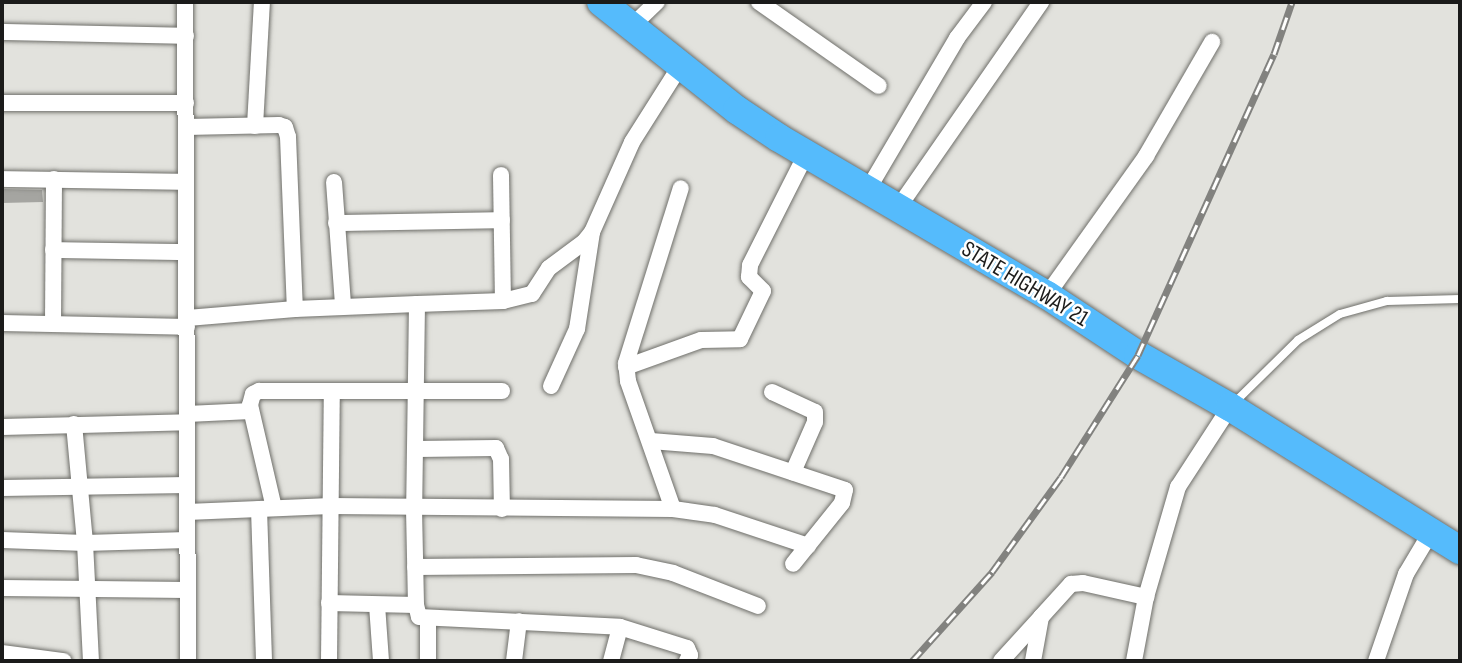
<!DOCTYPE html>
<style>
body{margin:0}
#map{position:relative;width:1462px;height:663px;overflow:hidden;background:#e2e2dd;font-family:"Sofia Sans Condensed",sans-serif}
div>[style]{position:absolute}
.building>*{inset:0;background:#a5a5a1}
.roads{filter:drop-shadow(0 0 2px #6f6f6a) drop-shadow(0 0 2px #6f6f6a)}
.lane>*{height:8px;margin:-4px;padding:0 4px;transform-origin:4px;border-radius:4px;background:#fff}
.street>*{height:16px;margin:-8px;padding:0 8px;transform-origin:8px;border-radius:8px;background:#fff}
.highway>*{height:28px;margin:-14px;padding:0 14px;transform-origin:14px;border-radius:14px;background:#55bbfc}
.rail>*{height:7px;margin-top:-3.5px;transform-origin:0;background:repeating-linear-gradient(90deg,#fffffe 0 13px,#82827f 0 26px);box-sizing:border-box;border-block:2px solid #82827f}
span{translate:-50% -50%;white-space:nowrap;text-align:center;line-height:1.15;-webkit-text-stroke:5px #fffffe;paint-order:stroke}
.street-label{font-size:23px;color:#1b1b1a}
.frame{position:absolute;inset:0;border:4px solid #1b1b1a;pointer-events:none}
</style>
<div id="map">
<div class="building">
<i style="clip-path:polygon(2px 189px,42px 190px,43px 202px,2px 203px)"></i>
</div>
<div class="roads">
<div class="lane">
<i style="left:1234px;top:403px;width:90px;rotate:-44.5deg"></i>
<i style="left:1298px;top:340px;width:49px;rotate:-31.8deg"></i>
<i style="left:1340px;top:314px;width:49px;rotate:-15.5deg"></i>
<i style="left:1387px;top:301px;width:73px;rotate:-1.6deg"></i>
</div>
<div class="street">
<i style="left:185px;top:2px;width:659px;rotate:89.74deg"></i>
<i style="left:759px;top:2px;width:146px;rotate:35deg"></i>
<i style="left:633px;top:25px;width:33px;rotate:-44deg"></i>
<i style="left:2px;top:32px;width:184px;rotate:1.2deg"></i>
<i style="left:2px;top:103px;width:184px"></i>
<i style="left:255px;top:126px;width:124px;rotate:-86.8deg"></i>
<i style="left:186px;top:127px;width:93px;rotate:-1.2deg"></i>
<i style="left:279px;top:125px;width:6px;rotate:18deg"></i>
<i style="left:285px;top:127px;width:10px;rotate:73deg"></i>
<i style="left:288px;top:137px;width:172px;rotate:87.7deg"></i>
<i style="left:295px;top:309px;width:108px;rotate:175.2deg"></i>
<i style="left:501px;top:175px;width:126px;rotate:89.1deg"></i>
<i style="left:2px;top:179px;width:184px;rotate:0.9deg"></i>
<i style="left:334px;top:182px;width:124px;rotate:85.8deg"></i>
<i style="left:867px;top:191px;width:178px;rotate:-59.5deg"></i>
<i style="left:957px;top:38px;width:45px;rotate:-53.1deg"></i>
<i style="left:898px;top:208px;width:251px;rotate:-55.2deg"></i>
<i style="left:336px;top:223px;width:166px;rotate:-1deg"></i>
<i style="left:53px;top:250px;width:131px;rotate:0.9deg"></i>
<i style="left:1047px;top:295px;width:171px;rotate:-54.5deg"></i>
<i style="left:1146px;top:156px;width:132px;rotate:-59.9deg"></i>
<i style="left:417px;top:304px;width:86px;rotate:-2deg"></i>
<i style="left:503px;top:301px;width:30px;rotate:-14deg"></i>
<i style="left:532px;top:294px;width:31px;rotate:-57deg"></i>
<i style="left:549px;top:268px;width:44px;rotate:-36.6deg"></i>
<i style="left:584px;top:242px;width:13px;rotate:-51deg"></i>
<i style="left:592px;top:232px;width:98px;rotate:-66deg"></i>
<i style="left:632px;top:142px;width:90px;rotate:-57.7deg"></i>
<i style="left:295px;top:309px;width:122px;rotate:-2.3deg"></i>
<i style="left:417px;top:304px;width:205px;rotate:90.8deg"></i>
<i style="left:414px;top:509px;width:96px;rotate:88.8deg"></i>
<i style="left:416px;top:605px;width:12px;rotate:76deg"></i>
<i style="left:419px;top:617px;width:201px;rotate:2.8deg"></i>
<i style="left:620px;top:627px;width:70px;rotate:17.4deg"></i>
<i style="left:687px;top:648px;width:8px;rotate:67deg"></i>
<i style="left:690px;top:655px;width:7px;rotate:117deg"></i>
<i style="left:2px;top:323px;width:185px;rotate:1.2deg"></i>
<i style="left:53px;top:323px;width:144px;rotate:-89.6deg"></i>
<i style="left:626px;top:367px;width:80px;rotate:-19.8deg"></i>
<i style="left:701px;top:340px;width:39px;rotate:-1deg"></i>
<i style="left:740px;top:339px;width:53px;rotate:-64.4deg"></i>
<i style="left:763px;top:291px;width:20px;rotate:-135deg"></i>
<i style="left:749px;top:277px;width:12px;rotate:-85deg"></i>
<i style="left:750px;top:265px;width:124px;rotate:-63.2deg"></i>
<i style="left:551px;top:386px;width:63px;rotate:-65.5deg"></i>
<i style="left:577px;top:329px;width:98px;rotate:-81.2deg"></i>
<i style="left:772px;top:392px;width:47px;rotate:24.9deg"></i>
<i style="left:815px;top:412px;width:10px;rotate:90deg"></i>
<i style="left:815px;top:422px;width:55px;rotate:113.7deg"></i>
<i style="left:187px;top:414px;width:64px;rotate:-2.7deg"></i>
<i style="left:74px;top:424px;width:120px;rotate:84.7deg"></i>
<i style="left:85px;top:543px;width:118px;rotate:87.1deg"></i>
<i style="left:2px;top:427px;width:185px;rotate:-1.5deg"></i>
<i style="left:651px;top:441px;width:62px;rotate:4.6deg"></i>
<i style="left:713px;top:446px;width:139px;rotate:18.4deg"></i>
<i style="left:845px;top:490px;width:13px;rotate:103deg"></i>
<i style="left:842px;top:503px;width:78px;rotate:128.8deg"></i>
<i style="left:417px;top:449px;width:79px;rotate:-0.7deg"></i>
<i style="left:496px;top:448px;width:12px;rotate:66deg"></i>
<i style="left:501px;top:459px;width:50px;rotate:88.9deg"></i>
<i style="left:2px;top:488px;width:185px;rotate:-0.9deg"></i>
<i style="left:274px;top:508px;width:106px;rotate:-103.1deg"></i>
<i style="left:250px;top:405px;width:11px;rotate:-75deg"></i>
<i style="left:253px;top:394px;width:7px;rotate:-27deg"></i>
<i style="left:259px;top:391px;width:243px"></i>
<i style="left:259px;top:509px;width:152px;rotate:88.1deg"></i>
<i style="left:673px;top:509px;width:136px;rotate:-109.4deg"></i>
<i style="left:628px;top:381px;width:18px;rotate:-96deg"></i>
<i style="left:626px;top:363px;width:183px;rotate:-72.6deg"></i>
<i style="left:187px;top:512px;width:144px;rotate:-2.4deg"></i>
<i style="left:331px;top:506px;width:342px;rotate:0.5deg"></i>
<i style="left:673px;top:509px;width:42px;rotate:8.1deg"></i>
<i style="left:715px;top:515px;width:98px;rotate:18.4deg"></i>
<i style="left:2px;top:540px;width:83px;rotate:2.1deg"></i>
<i style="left:85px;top:543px;width:102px;rotate:-1.7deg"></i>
<i style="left:415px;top:567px;width:221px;rotate:-0.5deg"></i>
<i style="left:636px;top:565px;width:38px;rotate:12deg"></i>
<i style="left:673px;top:573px;width:91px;rotate:21.2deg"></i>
<i style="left:2px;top:588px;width:185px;rotate:0.6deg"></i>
<i style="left:329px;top:603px;width:87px;rotate:1.3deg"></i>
<i style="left:377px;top:605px;width:56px;rotate:85.9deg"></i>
<i style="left:428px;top:620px;width:41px;rotate:90deg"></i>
<i style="left:2px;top:653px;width:62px;rotate:7.5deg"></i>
<i style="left:329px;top:661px;width:269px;rotate:-89.4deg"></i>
<i style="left:514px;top:661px;width:40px;rotate:-82.9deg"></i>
<i style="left:611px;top:661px;width:35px;rotate:-75deg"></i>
<i style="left:1001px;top:661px;width:59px;rotate:-47.7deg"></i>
<i style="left:1033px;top:661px;width:45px;rotate:-79.7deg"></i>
<i style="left:1041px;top:617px;width:45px;rotate:-47.7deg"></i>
<i style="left:1071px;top:584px;width:12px;rotate:-5deg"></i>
<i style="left:1083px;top:583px;width:65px;rotate:12.5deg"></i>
<i style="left:1146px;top:597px;width:115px;rotate:-73.8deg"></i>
<i style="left:1178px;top:487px;width:95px;rotate:-57deg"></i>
<i style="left:1134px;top:661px;width:65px;rotate:-79.4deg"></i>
<i style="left:1376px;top:661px;width:92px;rotate:-71deg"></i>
<i style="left:1406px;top:574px;width:49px;rotate:-59.2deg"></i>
</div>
<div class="highway">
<i style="left:601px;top:2px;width:174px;rotate:38.5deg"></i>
<i style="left:737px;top:110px;width:50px;rotate:33.7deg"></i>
<i style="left:779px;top:138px;width:311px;rotate:30.4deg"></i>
<i style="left:1047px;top:295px;width:109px;rotate:33.4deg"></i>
<i style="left:1138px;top:355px;width:106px;rotate:29.5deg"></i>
<i style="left:1230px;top:407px;width:271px;rotate:31.9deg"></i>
</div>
</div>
<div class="rail">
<i style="left:912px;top:661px;width:120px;rotate:-48deg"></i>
<i style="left:992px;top:572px;width:117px;rotate:-54deg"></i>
<i style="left:1061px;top:477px;width:144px;rotate:-57.7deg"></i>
<i style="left:1138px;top:355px;width:330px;rotate:-65.7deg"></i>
<i style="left:1274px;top:54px;width:55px;rotate:-70.9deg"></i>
</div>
<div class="street-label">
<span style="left:1025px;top:284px;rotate:31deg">STATE HIGHWAY 21</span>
</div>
<div class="frame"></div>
</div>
